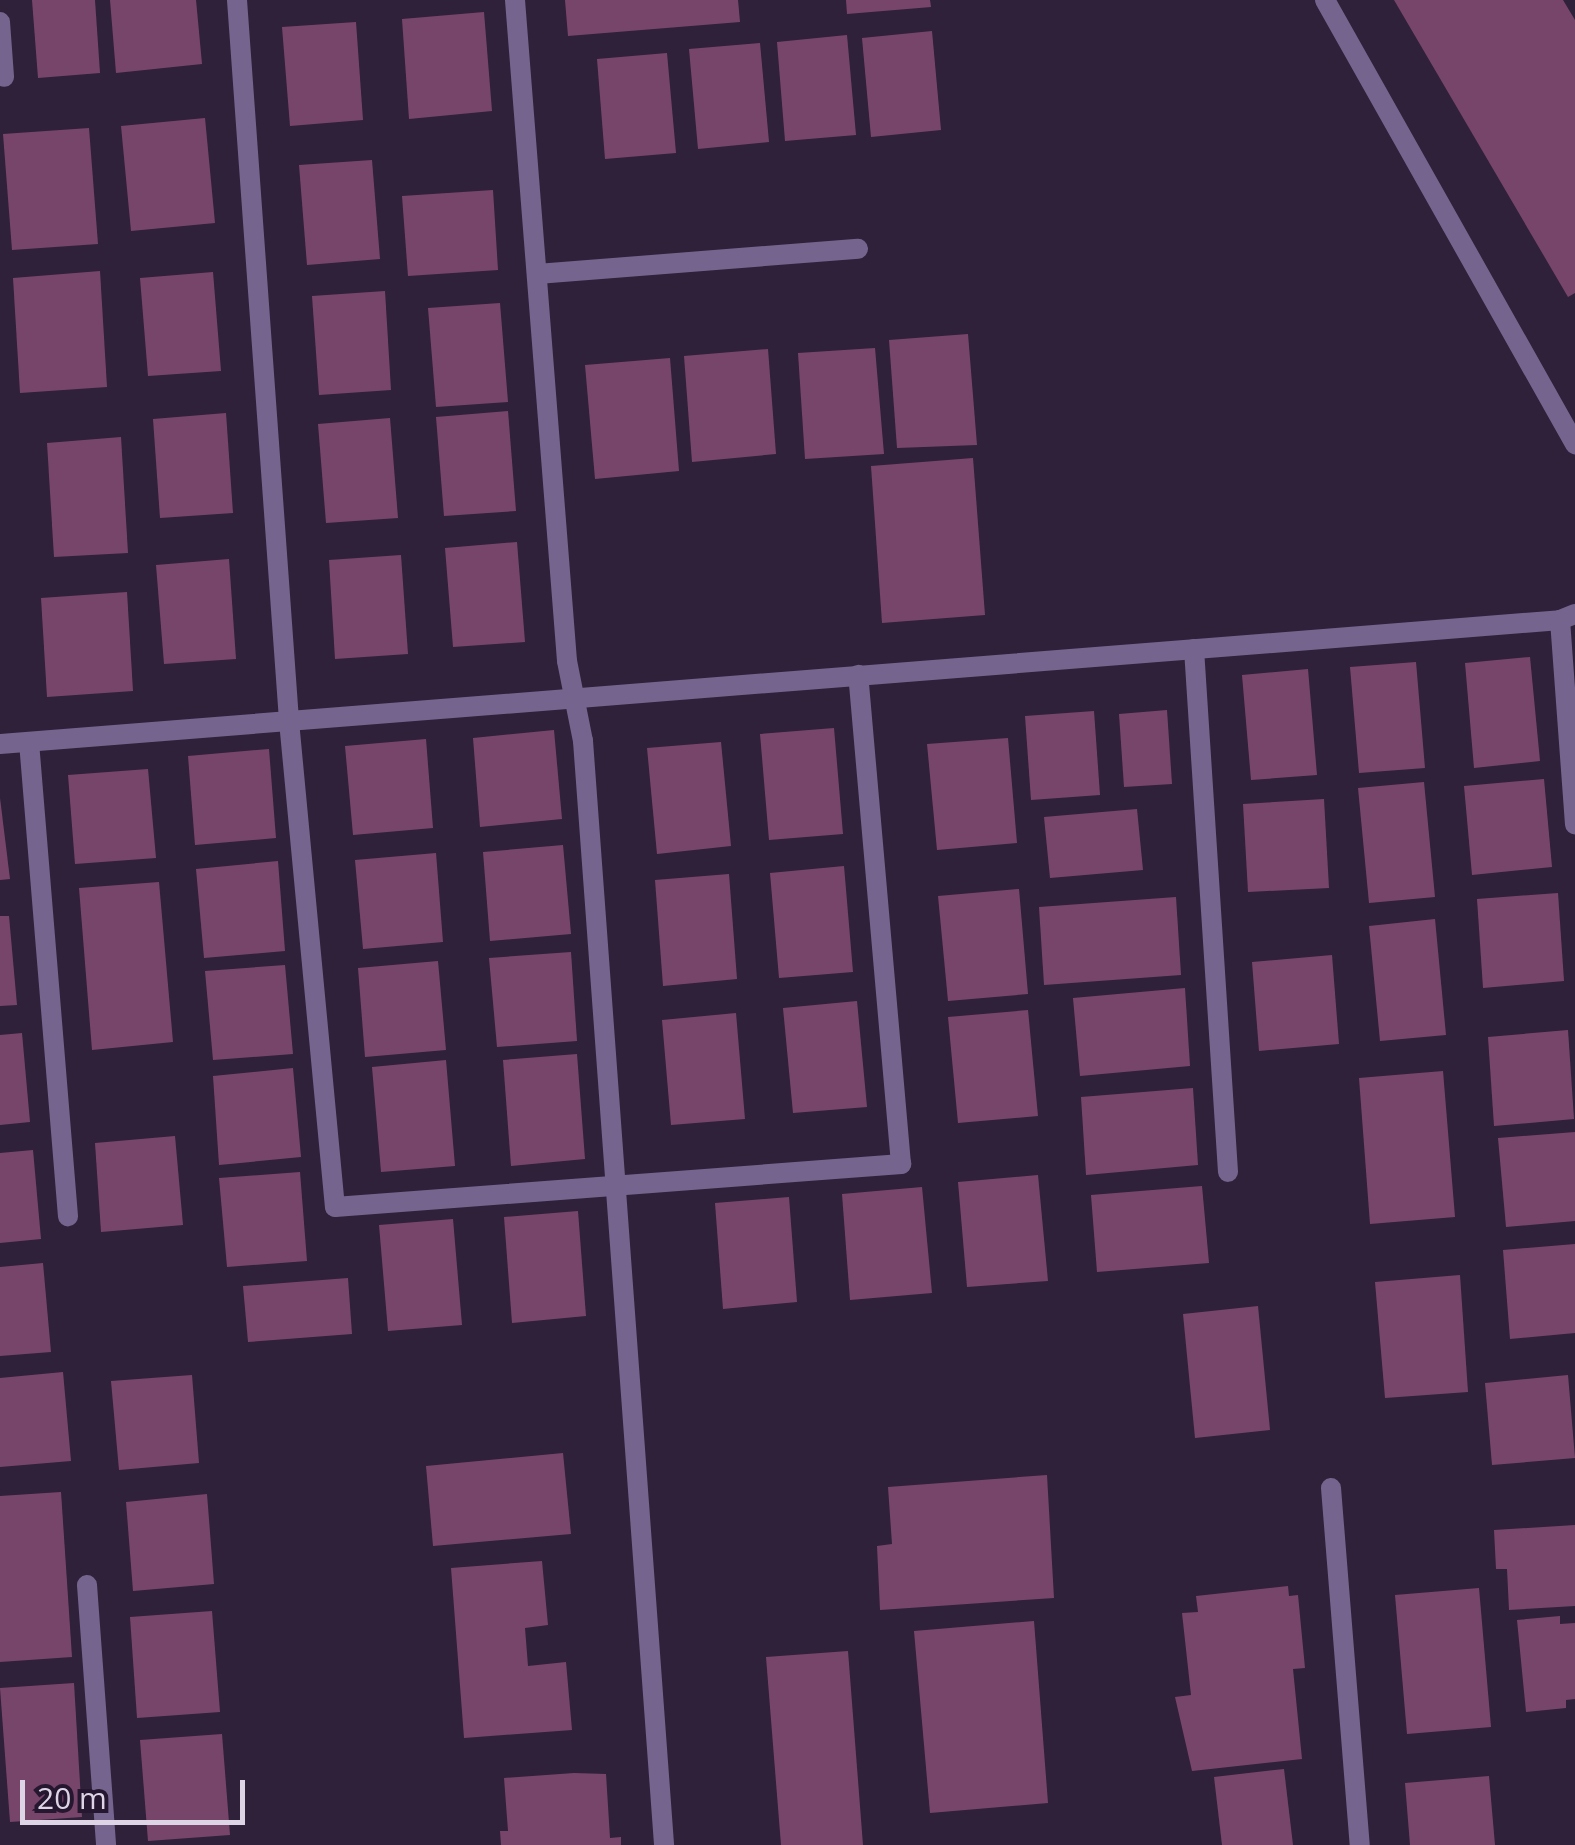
<!DOCTYPE html>
<style>
body{margin:0}
#map{position:relative;width:1575px;height:1845px;overflow:hidden;background:#2f213a;font-family:"Open Sans",sans-serif}
div>[style]{position:absolute}
.building>*{inset:0;background:#78456a}
.lane>*{height:20px;margin:-10px;padding:0 10px;transform-origin:10px;border-radius:10px;background:#75658e}
.street>*{height:20px;margin:-10px;padding:0 10px;transform-origin:10px;border-radius:10px;background:#75658e}
span{translate:-50% -50%;white-space:nowrap;text-align:center;line-height:1.15;-webkit-text-stroke:10px #25172f;paint-order:stroke}
.scale{position:absolute;left:20px;top:1780px;width:225px;height:45px;box-sizing:border-box;border:5px solid #ddd5e5;border-top:0;padding-left:12px;font-size:30px;line-height:35px;white-space:nowrap;color:#ddd5e5;-webkit-text-stroke:8px #25172f;paint-order:stroke}
</style>
<div id="map">
<div class="building">
<i style="clip-path:polygon(32px 0,95px 0,100px 73px,38px 78px)"></i>
<i style="clip-path:polygon(110px 0,196px 0,202px 64px,116px 73px)"></i>
<i style="clip-path:polygon(565px 0,738px 0,740px 22px,568px 36px)"></i>
<i style="clip-path:polygon(846px 0,930px 0,931px 7px,847px 14px)"></i>
<i style="clip-path:polygon(1394px 0,1563px 0,1575px 20px,1575px 293px,1568px 297px)"></i>
<i style="clip-path:polygon(484px 12px,492px 111px,409px 119px,402px 19px)"></i>
<i style="clip-path:polygon(356px 22px,363px 120px,290px 126px,282px 27px)"></i>
<i style="clip-path:polygon(932px 31px,941px 130px,871px 137px,862px 38px)"></i>
<i style="clip-path:polygon(847px 35px,856px 135px,785px 141px,777px 42px)"></i>
<i style="clip-path:polygon(760px 43px,769px 142px,698px 149px,689px 49px)"></i>
<i style="clip-path:polygon(667px 53px,676px 153px,605px 159px,597px 59px)"></i>
<i style="clip-path:polygon(205px 118px,215px 223px,131px 231px,121px 126px)"></i>
<i style="clip-path:polygon(89px 128px,98px 244px,12px 250px,3px 134px)"></i>
<i style="clip-path:polygon(372px 160px,380px 259px,307px 265px,299px 165px)"></i>
<i style="clip-path:polygon(493px 190px,498px 270px,408px 276px,402px 196px)"></i>
<i style="clip-path:polygon(100px 271px,107px 387px,20px 393px,13px 278px)"></i>
<i style="clip-path:polygon(213px 272px,221px 371px,148px 376px,140px 278px)"></i>
<i style="clip-path:polygon(385px 291px,391px 390px,319px 395px,312px 296px)"></i>
<i style="clip-path:polygon(500px 303px,508px 402px,436px 407px,428px 308px)"></i>
<i style="clip-path:polygon(968px 334px,977px 445px,897px 448px,889px 340px)"></i>
<i style="clip-path:polygon(875px 348px,884px 454px,805px 459px,798px 353px)"></i>
<i style="clip-path:polygon(768px 349px,776px 454px,692px 462px,684px 356px)"></i>
<i style="clip-path:polygon(670px 358px,679px 471px,595px 479px,585px 365px)"></i>
<i style="clip-path:polygon(508px 411px,516px 511px,444px 516px,436px 417px)"></i>
<i style="clip-path:polygon(226px 413px,233px 513px,160px 518px,153px 419px)"></i>
<i style="clip-path:polygon(390px 418px,398px 518px,326px 523px,318px 424px)"></i>
<i style="clip-path:polygon(121px 437px,128px 553px,54px 557px,47px 443px)"></i>
<i style="clip-path:polygon(973px 458px,985px 615px,882px 623px,871px 466px)"></i>
<i style="clip-path:polygon(517px 542px,525px 642px,453px 647px,445px 548px)"></i>
<i style="clip-path:polygon(401px 555px,408px 654px,335px 659px,329px 560px)"></i>
<i style="clip-path:polygon(229px 559px,236px 659px,164px 664px,156px 565px)"></i>
<i style="clip-path:polygon(127px 592px,133px 691px,47px 697px,41px 598px)"></i>
<i style="clip-path:polygon(1530px 657px,1540px 761px,1474px 768px,1465px 663px)"></i>
<i style="clip-path:polygon(1416px 662px,1425px 768px,1359px 773px,1350px 667px)"></i>
<i style="clip-path:polygon(1308px 669px,1317px 775px,1251px 780px,1242px 675px)"></i>
<i style="clip-path:polygon(1167px 710px,1172px 784px,1124px 787px,1119px 714px)"></i>
<i style="clip-path:polygon(1094px 711px,1100px 795px,1031px 800px,1025px 716px)"></i>
<i style="clip-path:polygon(834px 728px,843px 834px,769px 840px,760px 734px)"></i>
<i style="clip-path:polygon(554px 730px,562px 819px,480px 827px,473px 738px)"></i>
<i style="clip-path:polygon(1008px 738px,1017px 843px,937px 850px,927px 744px)"></i>
<i style="clip-path:polygon(426px 739px,433px 828px,353px 835px,345px 746px)"></i>
<i style="clip-path:polygon(721px 742px,731px 846px,657px 854px,647px 748px)"></i>
<i style="clip-path:polygon(269px 749px,276px 838px,195px 845px,188px 756px)"></i>
<i style="clip-path:polygon(148px 769px,156px 858px,75px 864px,68px 775px)"></i>
<i style="clip-path:polygon(1544px 779px,1552px 867px,1472px 875px,1464px 786px)"></i>
<i style="clip-path:polygon(1424px 782px,1435px 897px,1369px 903px,1358px 788px)"></i>
<i style="clip-path:polygon(0 798px,10px 879px,0 880px)"></i>
<i style="clip-path:polygon(1324px 799px,1329px 888px,1248px 892px,1243px 804px)"></i>
<i style="clip-path:polygon(1137px 809px,1143px 870px,1050px 878px,1044px 817px)"></i>
<i style="clip-path:polygon(563px 845px,571px 934px,490px 941px,483px 852px)"></i>
<i style="clip-path:polygon(436px 853px,443px 942px,363px 949px,355px 860px)"></i>
<i style="clip-path:polygon(278px 861px,285px 951px,204px 958px,196px 869px)"></i>
<i style="clip-path:polygon(844px 866px,853px 972px,779px 978px,770px 873px)"></i>
<i style="clip-path:polygon(729px 874px,737px 979px,663px 986px,655px 880px)"></i>
<i style="clip-path:polygon(159px 882px,173px 1042px,92px 1050px,79px 888px)"></i>
<i style="clip-path:polygon(1019px 889px,1028px 994px,948px 1001px,938px 896px)"></i>
<i style="clip-path:polygon(1558px 893px,1564px 981px,1483px 988px,1477px 899px)"></i>
<i style="clip-path:polygon(1176px 897px,1181px 975px,1044px 985px,1039px 907px)"></i>
<i style="clip-path:polygon(0 916px,9px 916px,17px 1005px,0 1006px)"></i>
<i style="clip-path:polygon(1435px 919px,1446px 1035px,1380px 1041px,1369px 926px)"></i>
<i style="clip-path:polygon(571px 952px,577px 1041px,497px 1047px,489px 958px)"></i>
<i style="clip-path:polygon(1332px 955px,1339px 1044px,1259px 1051px,1252px 962px)"></i>
<i style="clip-path:polygon(438px 961px,446px 1050px,365px 1057px,358px 968px)"></i>
<i style="clip-path:polygon(285px 965px,293px 1054px,213px 1060px,205px 971px)"></i>
<i style="clip-path:polygon(1185px 988px,1190px 1066px,1080px 1076px,1073px 998px)"></i>
<i style="clip-path:polygon(857px 1001px,867px 1107px,793px 1113px,783px 1008px)"></i>
<i style="clip-path:polygon(1028px 1010px,1038px 1116px,958px 1123px,948px 1017px)"></i>
<i style="clip-path:polygon(736px 1013px,745px 1119px,671px 1125px,662px 1020px)"></i>
<i style="clip-path:polygon(1568px 1030px,1574px 1119px,1494px 1126px,1488px 1037px)"></i>
<i style="clip-path:polygon(22px 1033px,30px 1122px,0 1125px,0 1035px)"></i>
<i style="clip-path:polygon(577px 1054px,585px 1159px,511px 1166px,503px 1060px)"></i>
<i style="clip-path:polygon(446px 1060px,455px 1166px,381px 1172px,372px 1067px)"></i>
<i style="clip-path:polygon(293px 1068px,301px 1157px,219px 1165px,213px 1076px)"></i>
<i style="clip-path:polygon(1443px 1071px,1455px 1217px,1370px 1224px,1359px 1078px)"></i>
<i style="clip-path:polygon(1193px 1088px,1198px 1165px,1086px 1175px,1081px 1097px)"></i>
<i style="clip-path:polygon(1575px 1132px,1575px 1221px,1506px 1227px,1498px 1138px)"></i>
<i style="clip-path:polygon(175px 1136px,183px 1225px,101px 1232px,95px 1143px)"></i>
<i style="clip-path:polygon(33px 1150px,41px 1239px,0 1243px,0 1153px)"></i>
<i style="clip-path:polygon(300px 1172px,307px 1261px,227px 1267px,219px 1178px)"></i>
<i style="clip-path:polygon(1038px 1175px,1048px 1281px,967px 1287px,958px 1182px)"></i>
<i style="clip-path:polygon(1202px 1186px,1209px 1263px,1097px 1272px,1091px 1195px)"></i>
<i style="clip-path:polygon(922px 1187px,932px 1293px,850px 1300px,842px 1194px)"></i>
<i style="clip-path:polygon(789px 1197px,797px 1302px,723px 1309px,715px 1203px)"></i>
<i style="clip-path:polygon(578px 1211px,586px 1316px,512px 1323px,504px 1217px)"></i>
<i style="clip-path:polygon(453px 1219px,462px 1325px,388px 1331px,379px 1225px)"></i>
<i style="clip-path:polygon(1575px 1244px,1575px 1333px,1510px 1339px,1503px 1250px)"></i>
<i style="clip-path:polygon(43px 1263px,51px 1352px,0 1356px,0 1267px)"></i>
<i style="clip-path:polygon(1460px 1275px,1468px 1392px,1385px 1398px,1375px 1282px)"></i>
<i style="clip-path:polygon(348px 1278px,352px 1334px,248px 1342px,243px 1286px)"></i>
<i style="clip-path:polygon(1258px 1306px,1270px 1430px,1195px 1438px,1183px 1314px)"></i>
<i style="clip-path:polygon(63px 1372px,71px 1461px,0 1467px,0 1378px)"></i>
<i style="clip-path:polygon(192px 1375px,199px 1463px,119px 1470px,111px 1381px)"></i>
<i style="clip-path:polygon(1568px 1375px,1575px 1458px,1492px 1465px,1485px 1383px)"></i>
<i style="clip-path:polygon(563px 1453px,571px 1534px,433px 1546px,426px 1466px)"></i>
<i style="clip-path:polygon(1047px 1475px,1054px 1598px,880px 1610px,877px 1546px,892px 1544px,888px 1487px)"></i>
<i style="clip-path:polygon(61px 1492px,72px 1657px,0 1662px,0 1496px)"></i>
<i style="clip-path:polygon(207px 1494px,214px 1584px,133px 1591px,126px 1502px)"></i>
<i style="clip-path:polygon(1575px 1525px,1575px 1606px,1509px 1610px,1507px 1569px,1496px 1569px,1494px 1530px)"></i>
<i style="clip-path:polygon(542px 1561px,548px 1625px,525px 1628px,528px 1666px,566px 1662px,572px 1730px,464px 1738px,451px 1568px)"></i>
<i style="clip-path:polygon(1288px 1586px,1289px 1596px,1298px 1595px,1305px 1668px,1293px 1669px,1302px 1759px,1192px 1771px,1175px 1697px,1191px 1695px,1182px 1613px,1198px 1612px,1196px 1596px)"></i>
<i style="clip-path:polygon(1479px 1588px,1491px 1727px,1407px 1734px,1395px 1595px)"></i>
<i style="clip-path:polygon(212px 1611px,220px 1712px,137px 1718px,130px 1617px)"></i>
<i style="clip-path:polygon(1560px 1616px,1560px 1624px,1575px 1623px,1575px 1699px,1566px 1700px,1566px 1708px,1526px 1712px,1517px 1620px)"></i>
<i style="clip-path:polygon(1034px 1621px,1048px 1803px,930px 1813px,914px 1631px)"></i>
<i style="clip-path:polygon(848px 1651px,863px 1845px,781px 1845px,766px 1657px)"></i>
<i style="clip-path:polygon(74px 1683px,82px 1817px,10px 1822px,0 1688px)"></i>
<i style="clip-path:polygon(222px 1734px,230px 1835px,148px 1841px,140px 1740px)"></i>
<i style="clip-path:polygon(1284px 1769px,1293px 1845px,1222px 1845px,1214px 1777px)"></i>
<i style="clip-path:polygon(574px 1773px,606px 1774px,610px 1838px,621px 1837px,621px 1845px,501px 1845px,500px 1831px,508px 1831px,504px 1778px)"></i>
<i style="clip-path:polygon(1489px 1776px,1495px 1845px,1410px 1845px,1405px 1783px)"></i>
</div>
<div class="lane">
<i style="left:0;top:22px;width:55px;rotate:85.8deg"></i>
<i style="left:537px;top:274px;width:322px;rotate:-4.5deg"></i>
<i style="left:1194px;top:649px;width:524px;rotate:86.28deg"></i>
<i style="left:29px;top:742px;width:476px;rotate:85.3deg"></i>
<i style="left:1331px;top:1488px;width:358px;rotate:85.4deg"></i>
<i style="left:87px;top:1585px;width:261px;rotate:85.8deg"></i>
</div>
<div class="street">
<i style="left:237px;top:0;width:723px;rotate:85.87deg"></i>
<i style="left:289px;top:721px;width:488px;rotate:84.6deg"></i>
<i style="left:335px;top:1207px;width:568px;rotate:-4.34deg"></i>
<i style="left:901px;top:1164px;width:491px;rotate:-95deg"></i>
<i style="left:515px;top:0;width:663px;rotate:85.5deg"></i>
<i style="left:567px;top:661px;width:82px;rotate:78.7deg"></i>
<i style="left:583px;top:741px;width:1107px;rotate:85.8deg"></i>
<i style="left:1325px;top:0;width:510px;rotate:60.62deg"></i>
<i style="left:1560px;top:620px;width:205px;rotate:85.8deg"></i>
<i style="left:0;top:744px;width:1565px;rotate:-4.54deg"></i>
<i style="left:1560px;top:620px;width:16px;rotate:-22deg"></i>
</div>
<div class="scale">20 m</div>
</div>
